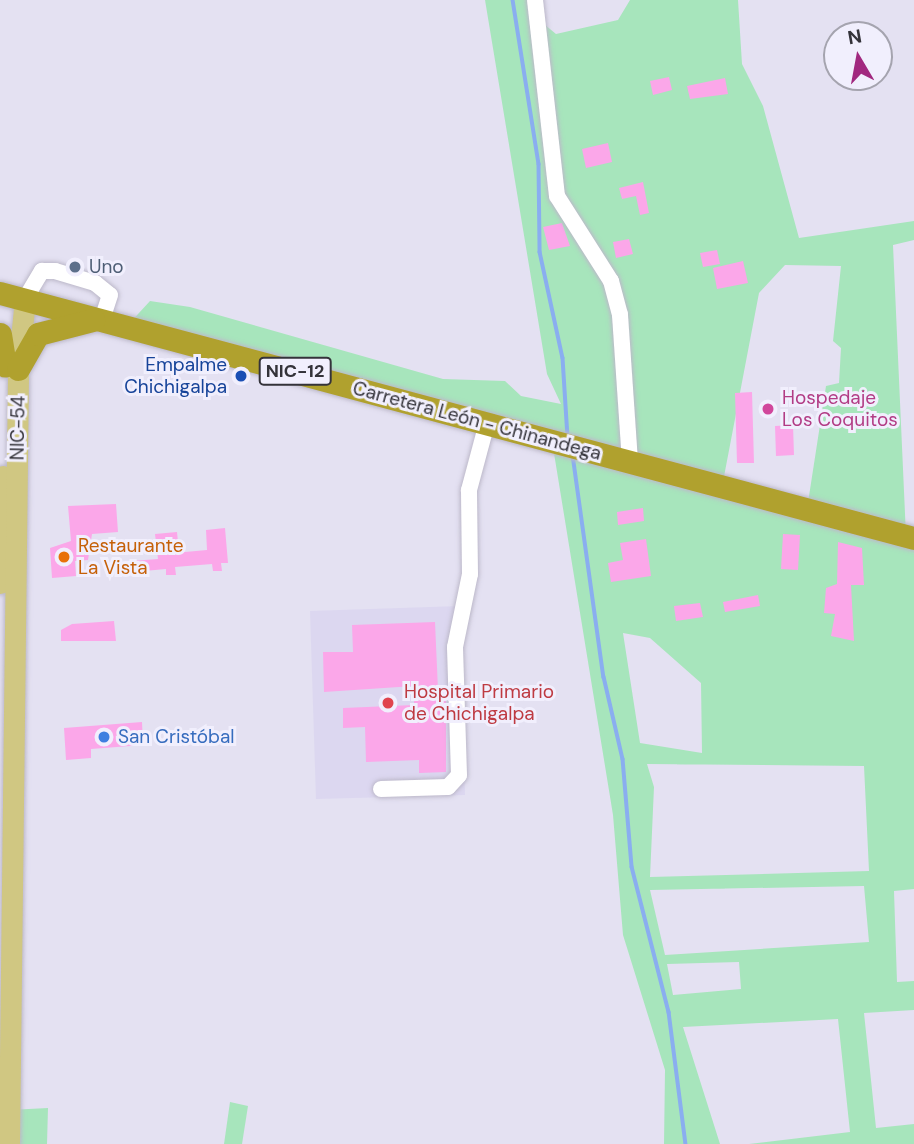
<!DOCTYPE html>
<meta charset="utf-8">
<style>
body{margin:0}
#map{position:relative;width:914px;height:1144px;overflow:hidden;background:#e4e1f2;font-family:"DM Sans",sans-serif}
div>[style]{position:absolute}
.built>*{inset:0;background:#dcd7f0}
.green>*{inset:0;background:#a7e5bc}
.stream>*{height:3.5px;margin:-1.75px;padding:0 1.75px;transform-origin:1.75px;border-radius:1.75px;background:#8aaef0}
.building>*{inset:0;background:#fba7e9}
.roads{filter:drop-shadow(0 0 2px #bcb8c9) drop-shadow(0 0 2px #bcb8c9)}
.minor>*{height:16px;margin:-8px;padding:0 8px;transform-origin:8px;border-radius:8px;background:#fff}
.major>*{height:21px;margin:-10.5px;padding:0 10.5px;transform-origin:10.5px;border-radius:10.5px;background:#d0c782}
.highway>*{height:23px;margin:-11.5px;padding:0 11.5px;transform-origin:11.5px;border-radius:11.5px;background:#b0a12e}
.dots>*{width:19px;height:19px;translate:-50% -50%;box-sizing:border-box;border:4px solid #f1effd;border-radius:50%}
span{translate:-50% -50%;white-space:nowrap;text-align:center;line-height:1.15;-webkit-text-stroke:6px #f1effd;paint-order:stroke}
.shield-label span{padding:2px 5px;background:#f1effd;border:2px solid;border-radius:5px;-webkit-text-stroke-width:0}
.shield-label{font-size:18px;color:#34333a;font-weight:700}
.service-label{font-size:19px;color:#4e5e75}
.left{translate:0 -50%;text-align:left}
.transit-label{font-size:19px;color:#164399}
.right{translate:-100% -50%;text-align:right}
.hotel-label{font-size:19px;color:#b23c85}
.street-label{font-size:19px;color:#34333a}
.food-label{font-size:19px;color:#c56008}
.health-label{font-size:19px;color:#be3a42}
.shop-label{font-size:19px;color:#366cbe}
.north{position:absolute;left:823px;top:21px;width:70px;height:70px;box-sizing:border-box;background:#f1effd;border:2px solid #a5a4af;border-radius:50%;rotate:350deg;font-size:19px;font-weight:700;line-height:28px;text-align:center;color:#34333a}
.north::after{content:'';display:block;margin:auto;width:24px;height:32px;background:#a1287f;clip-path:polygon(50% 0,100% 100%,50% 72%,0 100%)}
</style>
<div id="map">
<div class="built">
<i style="clip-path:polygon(460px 606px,465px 795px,316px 799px,310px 611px)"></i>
</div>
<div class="green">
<i style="clip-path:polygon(evenodd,485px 0,535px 0,539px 20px,556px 34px,618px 20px,630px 0,738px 0,742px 64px,763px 106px,799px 238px,914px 221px,914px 240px,893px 245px,906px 536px,914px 538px,914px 889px,894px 891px,897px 982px,914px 981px,914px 1010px,864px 1013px,876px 1128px,914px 1124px,914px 1144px,749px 1144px,850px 1132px,838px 1019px,683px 1027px,720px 1144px,664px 1144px,665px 1070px,623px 935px,613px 815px,552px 441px,127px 326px,150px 301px,190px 307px,443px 379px,505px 381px,521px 396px,561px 404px,547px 374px,485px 0,785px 265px,841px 266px,833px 341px,841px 348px,839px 383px,826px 386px,807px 509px,722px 487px,759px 293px,785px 265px,485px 0,623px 633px,650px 638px,701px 683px,702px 753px,640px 743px,623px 633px,485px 0,647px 764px,864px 766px,869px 871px,650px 877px,654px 787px,647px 764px,485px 0,864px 886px,869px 942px,665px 955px,650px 890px,864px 886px,485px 0,739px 962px,741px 989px,673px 995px,667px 964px,739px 962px)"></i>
<i style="clip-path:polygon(230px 1102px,248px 1106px,242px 1144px,224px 1144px)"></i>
<i style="clip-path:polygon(48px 1108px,47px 1144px,9px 1144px,9px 1110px)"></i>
</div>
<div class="stream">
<i style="left:513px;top:0;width:166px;rotate:81deg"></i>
<i style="left:539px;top:164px;width:88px;rotate:89.3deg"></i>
<i style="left:540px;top:252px;width:108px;rotate:77.8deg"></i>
<i style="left:563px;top:358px;width:79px;rotate:86.4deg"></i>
<i style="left:573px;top:455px;width:224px;rotate:82.1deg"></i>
<i style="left:604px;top:677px;width:84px;rotate:77deg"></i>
<i style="left:623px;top:759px;width:108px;rotate:85.2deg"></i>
<i style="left:632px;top:867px;width:150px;rotate:75.7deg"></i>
<i style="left:669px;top:1012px;width:133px;rotate:82.7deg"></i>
</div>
<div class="building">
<i style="clip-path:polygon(669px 77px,672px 90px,653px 95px,650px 81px)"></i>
<i style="clip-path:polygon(725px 78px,728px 94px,690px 99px,687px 86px)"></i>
<i style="clip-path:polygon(608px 143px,612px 162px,586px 168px,582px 149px)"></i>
<i style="clip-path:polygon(643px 182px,649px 213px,640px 215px,636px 196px,622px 199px,619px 188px)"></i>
<i style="clip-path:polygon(562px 223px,570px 246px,549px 250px,543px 227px)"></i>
<i style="clip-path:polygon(629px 239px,633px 254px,616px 258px,613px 242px)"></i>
<i style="clip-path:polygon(717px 250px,720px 264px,703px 267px,700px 253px)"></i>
<i style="clip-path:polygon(743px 261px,748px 283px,717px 289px,713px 268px)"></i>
<i style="clip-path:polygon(752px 392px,754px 463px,737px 463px,735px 393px)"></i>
<i style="clip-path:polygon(793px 425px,794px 455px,776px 456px,775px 426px)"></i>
<i style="clip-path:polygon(116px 504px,118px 532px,92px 534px,88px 560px,75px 561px,76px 576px,52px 578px,50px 548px,71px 541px,68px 506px)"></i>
<i style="clip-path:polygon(643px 508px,644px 521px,618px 525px,617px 512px)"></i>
<i style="clip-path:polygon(225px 528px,228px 563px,221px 563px,222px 571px,213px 571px,212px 564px,175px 567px,176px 575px,166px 575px,166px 569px,133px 572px,132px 561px,158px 559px,155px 534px,177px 532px,179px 552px,185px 552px,207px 550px,206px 530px)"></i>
<i style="clip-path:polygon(783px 534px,800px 535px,798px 570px,781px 569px)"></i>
<i style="clip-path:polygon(646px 539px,651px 576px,611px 582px,608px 563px,623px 560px,620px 543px)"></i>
<i style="clip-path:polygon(838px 542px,862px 548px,864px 585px,851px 585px,854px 641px,831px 636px,835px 614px,824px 613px,826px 588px,837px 584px)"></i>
<i style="clip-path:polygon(758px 595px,760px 606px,725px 612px,723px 602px)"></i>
<i style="clip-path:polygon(700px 603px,703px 617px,676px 621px,674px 606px)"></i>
<i style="clip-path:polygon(114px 621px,116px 641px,61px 641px,61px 630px,72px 624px)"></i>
<i style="clip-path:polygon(435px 622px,438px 690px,446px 690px,446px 772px,419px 773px,419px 760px,366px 762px,365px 727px,343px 728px,343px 708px,414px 705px,414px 686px,324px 692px,323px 652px,353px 652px,352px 625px)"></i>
<i style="clip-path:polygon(142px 722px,143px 745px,91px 749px,91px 758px,66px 760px,64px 728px)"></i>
</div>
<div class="roads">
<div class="minor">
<i style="left:535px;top:0;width:197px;rotate:83.6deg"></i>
<i style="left:557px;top:196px;width:101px;rotate:57.6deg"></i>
<i style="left:611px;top:281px;width:35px;rotate:75deg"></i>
<i style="left:620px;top:315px;width:147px;rotate:86.1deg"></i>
<i style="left:25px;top:299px;width:33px;rotate:-59deg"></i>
<i style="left:42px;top:271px;width:13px"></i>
<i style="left:55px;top:271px;width:42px;rotate:16.7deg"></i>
<i style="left:95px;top:283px;width:19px;rotate:39deg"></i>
<i style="left:110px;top:295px;width:25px;rotate:108deg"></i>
<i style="left:381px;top:789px;width:67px;rotate:-1.7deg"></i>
<i style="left:448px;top:787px;width:16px;rotate:-47deg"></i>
<i style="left:459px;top:775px;width:128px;rotate:-91.8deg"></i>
<i style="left:455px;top:647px;width:75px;rotate:-78.4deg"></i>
<i style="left:470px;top:574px;width:84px;rotate:-90.7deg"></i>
<i style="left:469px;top:490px;width:69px;rotate:-75deg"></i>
</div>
<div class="major">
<i style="left:0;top:583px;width:107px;rotate:-88.4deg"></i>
<i style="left:9px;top:1144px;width:775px;rotate:-89.33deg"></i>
<i style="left:18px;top:369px;width:70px;rotate:-84.3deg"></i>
</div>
<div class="highway">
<i style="left:0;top:293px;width:946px;rotate:15.01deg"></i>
<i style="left:0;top:334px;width:32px;rotate:81deg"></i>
<i style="left:18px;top:369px;width:40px;rotate:-60.3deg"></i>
<i style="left:38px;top:334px;width:57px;rotate:-14.3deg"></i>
</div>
</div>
<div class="dots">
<i style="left:75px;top:267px;background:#5c6f8a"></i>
<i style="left:241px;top:376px;background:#1a4fb4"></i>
<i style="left:768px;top:409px;background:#d1479c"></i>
<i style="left:64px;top:557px;background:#e8710a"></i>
<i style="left:388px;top:703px;background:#e0444e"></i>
<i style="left:104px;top:737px;background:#3f7fe0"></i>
</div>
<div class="shield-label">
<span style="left:295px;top:371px">NIC-12</span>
</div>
<div class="service-label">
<span class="left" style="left:89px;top:267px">Uno</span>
</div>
<div class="transit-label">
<span class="right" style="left:227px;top:376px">Empalme<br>Chichigalpa</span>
</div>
<div class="hotel-label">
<span class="left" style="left:782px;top:409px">Hospedaje<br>Los Coquitos</span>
</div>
<div class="street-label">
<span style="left:477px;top:421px;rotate:15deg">Carretera León - Chinandega</span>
<span style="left:18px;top:428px;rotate:-89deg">NIC-54</span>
</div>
<div class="food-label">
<span class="left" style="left:78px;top:557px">Restaurante<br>La Vista</span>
</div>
<div class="health-label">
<span class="left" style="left:404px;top:703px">Hospital Primario<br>de Chichigalpa</span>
</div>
<div class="shop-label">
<span class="left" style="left:118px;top:737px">San Cristóbal</span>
</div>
<div class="north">N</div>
</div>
